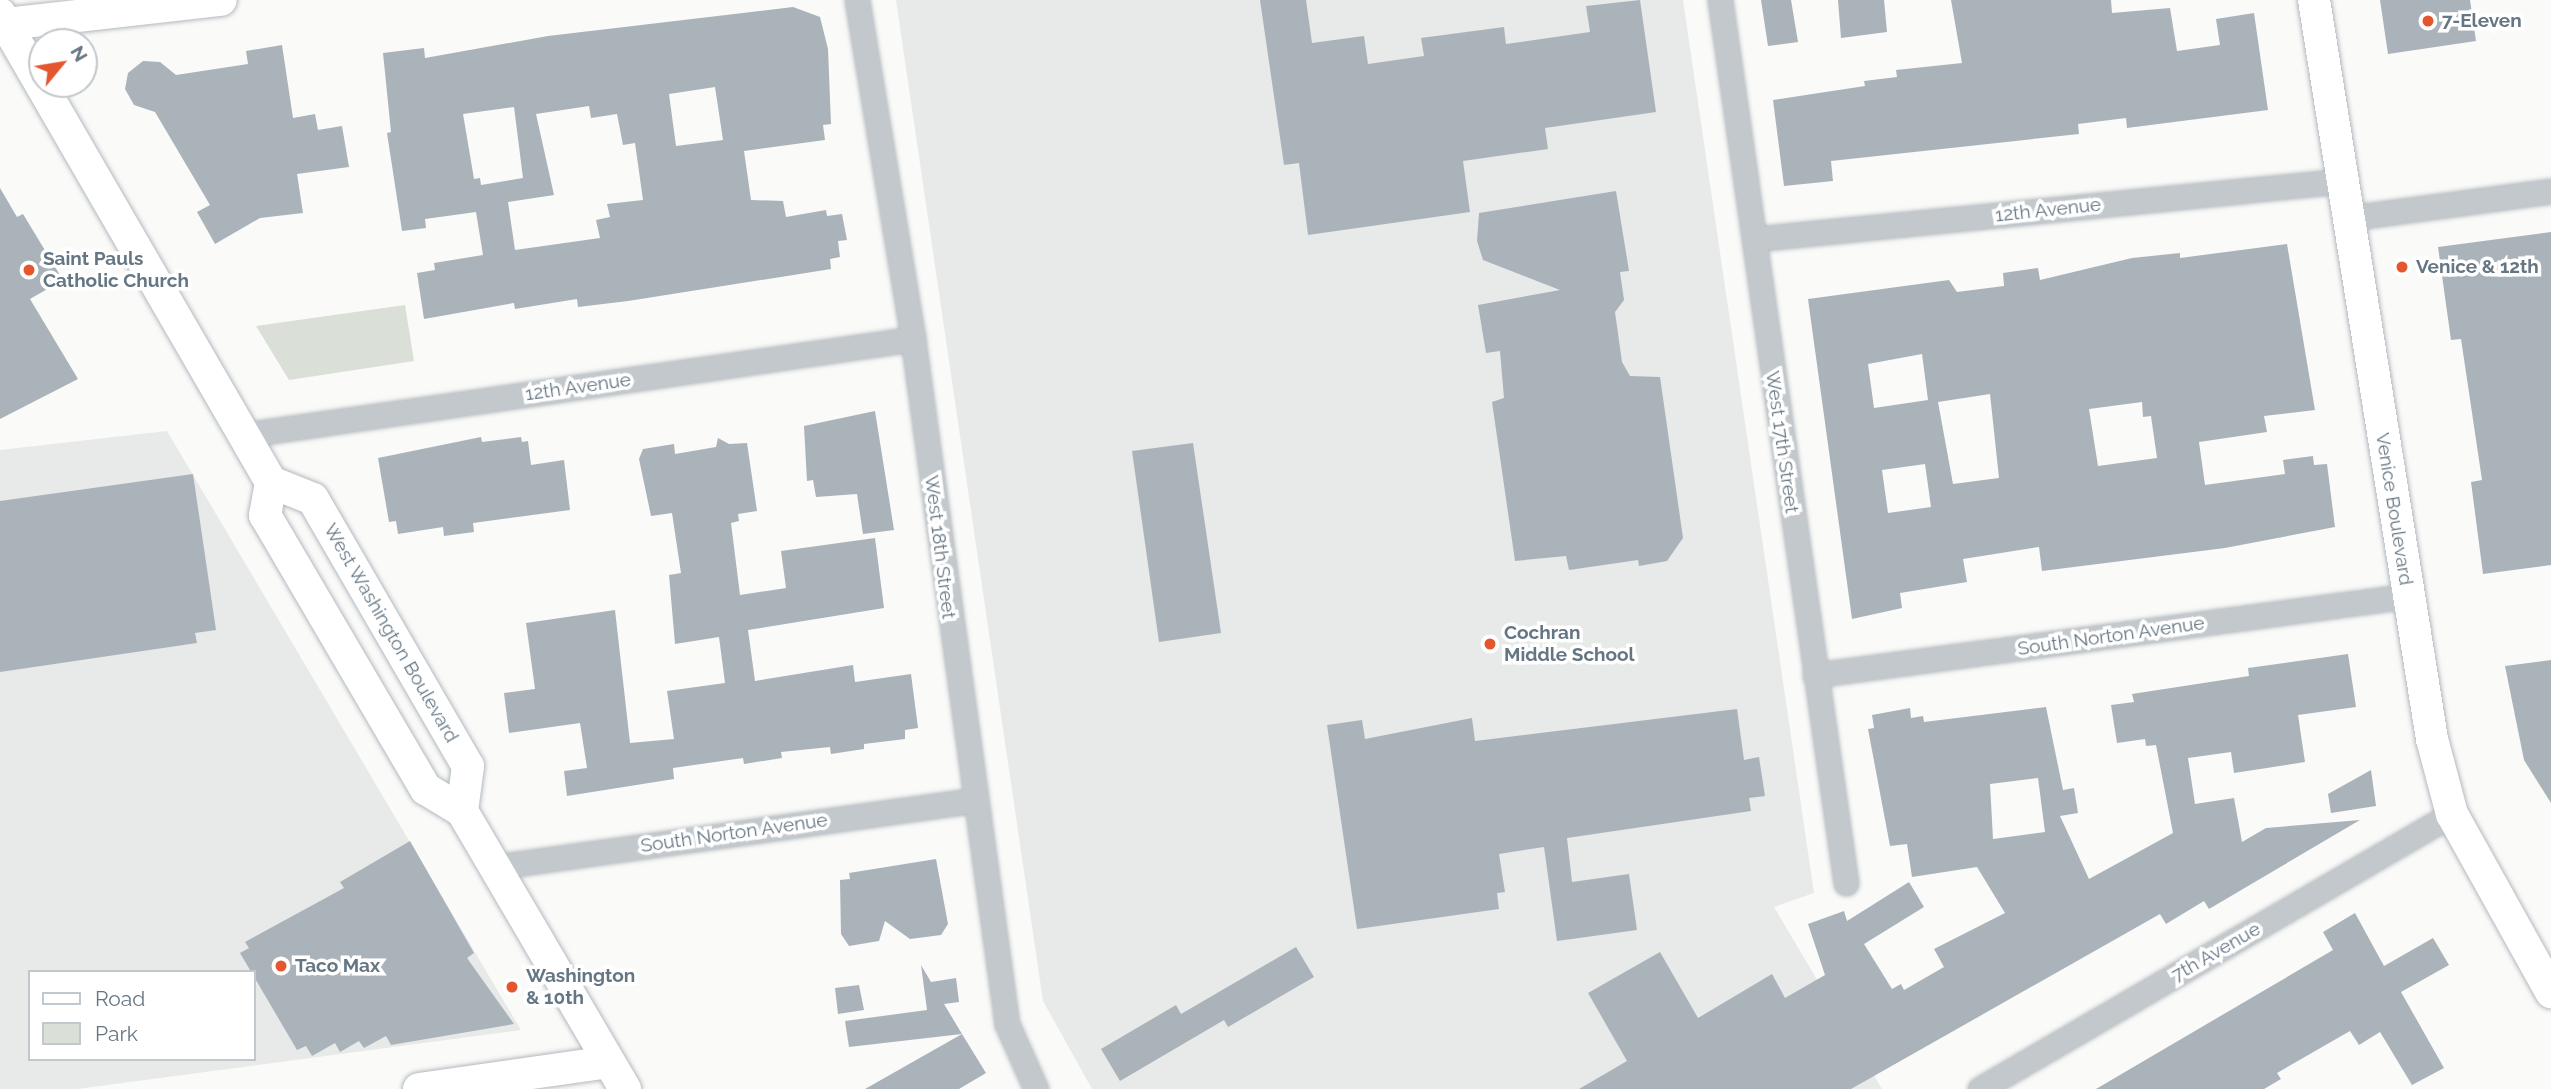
<!DOCTYPE html>
<style>
body{margin:0}
#map{position:relative;width:2551px;height:1089px;overflow:hidden;background:#fafaf8;font-family:Raleway,sans-serif}
div>[style]{position:absolute}
.built>*{inset:0;background:#e8e9e9}
.green>*{inset:0;background:#dadfd7}
.building>*{inset:0;background:#aab3b9}
.roads{filter:drop-shadow(0 0 2px #b3babf) drop-shadow(0 0 2px #b3babf)}
.street>*{height:23px;margin:-11.5px;padding:0 11.5px;transform-origin:11.5px;border-radius:11.5px;background:#c3c8cc}
.secondary>*{height:32px;margin:-16px;padding:0 16px;transform-origin:16px;border-radius:16px;background:#fff}
.dots>*{width:19px;height:19px;translate:-50% -50%;box-sizing:border-box;border:4px solid #fff;border-radius:50%}
span{translate:-50% -50%;white-space:nowrap;text-align:center;line-height:1.15;-webkit-text-stroke:7px #fff;paint-order:stroke}
.poi-label{font-size:19px;color:#657683;font-weight:700}
.left{translate:0 -50%;text-align:left}
.street-label{font-size:19px;color:#657683}
.legend{position:absolute;left:28px;top:970px;width:228px;height:91px;box-sizing:border-box;background:#fff;border:2px solid #c1c8cd;margin:0;padding:9px 12px;list-style:none;font-size:21px;color:#657683}
.legend li{display:flex;align-items:center;gap:14px;height:35px}
.legend b{width:35px;border:2px solid #c1c8cd}
.north{position:absolute;left:28px;top:28px;width:70px;height:70px;box-sizing:border-box;background:#fff;border:2px solid #c1c8cd;border-radius:50%;rotate:60deg;font-size:19px;font-weight:700;line-height:28px;text-align:center;color:#657683}
.north::after{content:'';display:block;margin:auto;width:24px;height:32px;background:#e4572e;clip-path:polygon(50% 0,100% 100%,50% 72%,0 100%)}
</style>
<div id="map">
<div class="built">
<i style="clip-path:polygon(896px 0,1683px 0,1814px 893px,1774px 907px,1882px 1089px,1092px 1089px,1043px 1001px)"></i>
<i style="clip-path:polygon(evenodd,167px 431px,521px 1030px,77px 1089px,0 1089px,0 450px,167px 431px,30px 972px,254px 972px,254px 1059px,30px 1059px,30px 972px)"></i>
</div>
<div class="green">
<i style="clip-path:polygon(405px 305px,414px 361px,289px 380px,256px 326px)"></i>
</div>
<div class="building">
<i style="clip-path:polygon(1260px 0,1306px 0,1312px 43px,1364px 36px,1368px 64px,1424px 56px,1421px 38px,1504px 27px,1506px 44px,1590px 32px,1586px 6px,1640px 0,1656px 112px,1545px 128px,1548px 149px,1463px 161px,1470px 212px,1308px 235px,1299px 163px,1284px 165px)"></i>
<i style="clip-path:polygon(1761px 0,1791px 0,1798px 42px,1768px 46px)"></i>
<i style="clip-path:polygon(1838px 0,1884px 0,1887px 32px,1841px 38px)"></i>
<i style="clip-path:polygon(1951px 0,2111px 0,2112px 13px,2170px 8px,2177px 51px,2220px 45px,2216px 19px,2254px 13px,2268px 110px,2127px 128px,2126px 118px,2078px 124px,2079px 134px,1831px 161px,1833px 181px,1784px 186px,1773px 100px,1865px 86px,1864px 81px,1897px 77px,1896px 70px,1962px 63px)"></i>
<i style="clip-path:polygon(2380px 0,2470px 0,2476px 41px,2388px 54px)"></i>
<i style="clip-path:polygon(evenodd,793px 7px,820px 17px,828px 49px,831px 124px,823px 125px,825px 140px,744px 151px,751px 200px,783px 201px,786px 217px,826px 210px,827px 216px,842px 214px,847px 240px,838px 241px,840px 257px,830px 259px,831px 269px,628px 301px,578px 307px,577px 299px,515px 309px,514px 303px,424px 319px,417px 273px,435px 270px,434px 263px,483px 255px,476px 212px,425px 219px,426px 228px,402px 231px,387px 133px,391px 132px,383px 53px,424px 48px,425px 58px,548px 36px,793px 7px,715px 87px,723px 140px,676px 146px,669px 94px,715px 87px,793px 7px,589px 106px,591px 118px,617px 114px,623px 145px,635px 143px,643px 200px,607px 204px,610px 217px,596px 220px,600px 238px,515px 250px,508px 202px,554px 195px,536px 114px,589px 106px,793px 7px,514px 107px,523px 178px,481px 185px,480px 178px,474px 179px,463px 114px,514px 107px)"></i>
<i style="clip-path:polygon(282px 45px,293px 118px,315px 114px,318px 130px,342px 126px,349px 167px,297px 174px,303px 213px,260px 218px,215px 244px,197px 212px,210px 205px,155px 112px,134px 105px,125px 89px,128px 73px,143px 61px,160px 62px,176px 75px,248px 64px,246px 51px)"></i>
<i style="clip-path:polygon(0 188px,17px 217px,23px 214px,63px 280px,30px 299px,78px 379px,0 419px)"></i>
<i style="clip-path:polygon(1616px 191px,1629px 271px,1620px 272px,1624px 300px,1615px 312px,1622px 362px,1630px 376px,1660px 377px,1683px 538px,1667px 561px,1639px 566px,1638px 560px,1569px 570px,1566px 556px,1515px 561px,1492px 402px,1504px 398px,1500px 351px,1486px 353px,1478px 305px,1560px 290px,1483px 260px,1477px 241px,1479px 213px)"></i>
<i style="clip-path:polygon(2551px 232px,2551px 565px,2483px 574px,2471px 482px,2482px 480px,2461px 339px,2451px 340px,2438px 247px)"></i>
<i style="clip-path:polygon(evenodd,2287px 244px,2315px 410px,2264px 416px,2267px 432px,2199px 442px,2205px 485px,2285px 474px,2283px 460px,2313px 456px,2314px 465px,2327px 464px,2335px 527px,2225px 548px,2042px 571px,2039px 547px,1963px 559px,1967px 582px,1900px 593px,1902px 608px,1852px 619px,1808px 299px,1949px 280px,1957px 292px,2004px 286px,2003px 273px,2038px 268px,2040px 280px,2132px 258px,2180px 253px,2180px 258px,2287px 244px,1922px 354px,1928px 400px,1874px 408px,1868px 364px,1922px 354px,2287px 244px,1990px 394px,1999px 478px,1953px 484px,1938px 402px,1990px 394px,2287px 244px,2142px 402px,2143px 417px,2151px 416px,2157px 458px,2098px 466px,2089px 409px,2142px 402px,2287px 244px,1925px 464px,1931px 507px,1888px 513px,1882px 470px,1925px 464px)"></i>
<i style="clip-path:polygon(875px 411px,894px 530px,863px 534px,857px 494px,816px 497px,813px 480px,807px 481px,804px 426px)"></i>
<i style="clip-path:polygon(481px 437px,482px 442px,521px 437px,522px 442px,528px 441px,531px 465px,564px 460px,570px 510px,473px 523px,474px 532px,444px 536px,443px 527px,398px 534px,396px 521px,389px 522px,378px 458px)"></i>
<i style="clip-path:polygon(718px 438px,729px 444px,747px 443px,757px 511px,738px 514px,739px 521px,731px 523px,740px 595px,786px 588px,781px 551px,875px 538px,884px 608px,748px 630px,755px 681px,853px 665px,855px 682px,911px 674px,918px 728px,905px 730px,905px 739px,864px 744px,864px 749px,831px 754px,830px 747px,781px 752px,782px 758px,744px 764px,743px 758px,673px 768px,674px 779px,567px 796px,564px 771px,587px 768px,580px 723px,509px 733px,504px 693px,535px 689px,526px 623px,615px 610px,630px 743px,674px 739px,667px 691px,725px 683px,719px 637px,675px 644px,669px 575px,681px 573px,672px 513px,651px 516px,639px 459px,643px 449px,674px 444px,675px 454px,716px 447px)"></i>
<i style="clip-path:polygon(1193px 443px,1221px 633px,1159px 642px,1132px 451px)"></i>
<i style="clip-path:polygon(193px 474px,216px 630px,195px 633px,197px 643px,0 672px,0 501px)"></i>
<i style="clip-path:polygon(evenodd,2348px 654px,2356px 707px,2298px 715px,2305px 762px,2234px 773px,2231px 752px,2188px 758px,2195px 804px,2234px 798px,2242px 842px,2266px 828px,2360px 820px,2209px 909px,2204px 901px,2166px 924px,2160px 914px,1851px 1089px,1579px 1089px,1627px 1061px,1588px 993px,1660px 952px,1698px 1018px,1772px 974px,1785px 998px,1825px 975px,1808px 924px,1844px 911px,1847px 921px,1909px 882px,1924px 907px,1864px 944px,1892px 989px,1901px 984px,1904px 990px,1944px 967px,1934px 949px,2005px 913px,1977px 867px,1912px 877px,1907px 844px,1890px 846px,1868px 729px,1874px 728px,1872px 715px,1910px 708px,1911px 718px,1923px 716px,1924px 722px,2046px 707px,2063px 790px,2074px 788px,2078px 813px,2060px 816px,2089px 879px,2173px 833px,2156px 745px,2146px 746px,2145px 739px,2117px 743px,2111px 705px,2134px 702px,2132px 694px,2249px 676px,2248px 668px,2348px 654px,2038px 778px,2045px 832px,1993px 839px,1990px 784px,2038px 778px)"></i>
<i style="clip-path:polygon(2551px 660px,2551px 803px,2524px 760px,2505px 666px)"></i>
<i style="clip-path:polygon(1737px 709px,1744px 760px,1759px 757px,1765px 796px,1749px 798px,1751px 811px,1567px 838px,1572px 882px,1629px 874px,1637px 930px,1557px 941px,1544px 847px,1499px 854px,1505px 892px,1497px 893px,1499px 909px,1357px 929px,1327px 725px,1362px 720px,1365px 739px,1472px 718px,1475px 741px)"></i>
<i style="clip-path:polygon(2371px 770px,2376px 806px,2331px 813px,2328px 794px)"></i>
<i style="clip-path:polygon(410px 841px,474px 953px,467px 958px,514px 1024px,391px 1045px,386px 1036px,364px 1048px,359px 1041px,340px 1052px,335px 1043px,312px 1056px,306px 1046px,297px 1050px,240px 953px,249px 948px,245px 942px,344px 888px,340px 882px)"></i>
<i style="clip-path:polygon(936px 859px,948px 924px,941px 935px,910px 939px,885px 921px,879px 941px,849px 946px,841px 934px,840px 880px,850px 879px,849px 873px)"></i>
<i style="clip-path:polygon(2355px 913px,2384px 966px,2433px 938px,2449px 965px,2401px 992px,2444px 1068px,2412px 1085px,2380px 1032px,2359px 1045px,2350px 1031px,2277px 1073px,2281px 1079px,2264px 1089px,2096px 1089px,2333px 950px,2323px 932px)"></i>
<i style="clip-path:polygon(1296px 947px,1314px 977px,1228px 1027px,1224px 1020px,1120px 1081px,1101px 1049px,1176px 1005px,1181px 1014px)"></i>
<i style="clip-path:polygon(921px 965px,931px 982px,956px 978px,959px 1002px,944px 1004px,962px 1034px,849px 1047px,845px 1021px,927px 1010px)"></i>
<i style="clip-path:polygon(859px 985px,864px 1010px,838px 1014px,835px 988px)"></i>
<i style="clip-path:polygon(962px 1034px,986px 1073px,959px 1089px,865px 1089px)"></i>
</div>
<div class="roads">
<div class="street">
<i style="left:857px;top:0;width:344px;rotate:80.6deg"></i>
<i style="left:913px;top:339px;width:691px;rotate:82.19deg"></i>
<i style="left:1007px;top:1024px;width:71px;rotate:66deg"></i>
<i style="left:1720px;top:0;width:892px;rotate:81.88deg"></i>
<i style="left:2349px;top:218px;width:204px;rotate:-7.6deg"></i>
<i style="left:1754px;top:239px;width:591px;rotate:-5.63deg"></i>
<i style="left:243px;top:435px;width:677px;rotate:-8.15deg"></i>
<i style="left:1815px;top:675px;width:598px;rotate:-7.59deg"></i>
<i style="left:494px;top:867px;width:485px;rotate:-7.9deg"></i>
<i style="left:1980px;top:1089px;width:546px;rotate:-30.23deg"></i>
</div>
<div class="secondary">
<i style="left:2314px;top:0;width:748px;rotate:80.93deg"></i>
<i style="left:2432px;top:739px;width:78px;rotate:75.1deg"></i>
<i style="left:2452px;top:814px;width:204px;rotate:60.9deg"></i>
<i style="left:0;top:14px;width:541px;rotate:59.93deg"></i>
<i style="left:271px;top:482px;width:45px;rotate:22deg"></i>
<i style="left:313px;top:499px;width:309px;rotate:59.9deg"></i>
<i style="left:468px;top:766px;width:45px;rotate:97.6deg"></i>
<i style="left:6px;top:24px;width:216px;rotate:-6.4deg"></i>
<i style="left:271px;top:482px;width:34px;rotate:100deg"></i>
<i style="left:265px;top:515px;width:318px;rotate:59.6deg"></i>
<i style="left:426px;top:789px;width:42px;rotate:31.4deg"></i>
<i style="left:462px;top:811px;width:322px;rotate:59.6deg"></i>
<i style="left:419px;top:1089px;width:191px;rotate:-8.1deg"></i>
</div>
</div>
<div class="dots">
<i style="left:2428px;top:21px;background:#e4572e"></i>
<i style="left:2402px;top:267px;background:#e4572e"></i>
<i style="left:29px;top:270px;background:#e4572e"></i>
<i style="left:1490px;top:644px;background:#e4572e"></i>
<i style="left:281px;top:966px;background:#e4572e"></i>
<i style="left:512px;top:987px;background:#e4572e"></i>
</div>
<div class="poi-label">
<span class="left" style="left:2442px;top:21px">7-Eleven</span>
<span class="left" style="left:43px;top:270px">Saint Pauls<br>Catholic Church</span>
<span class="left" style="left:2416px;top:267px">Venice &amp; 12th</span>
<span class="left" style="left:1504px;top:644px">Cochran<br>Middle School</span>
<span class="left" style="left:295px;top:966px">Taco Max</span>
<span class="left" style="left:526px;top:987px">Washington<br>&amp; 10th</span>
</div>
<div class="street-label">
<span style="left:2048px;top:210px;rotate:-6deg">12th Avenue</span>
<span style="left:578px;top:387px;rotate:-8deg">12th Avenue</span>
<span style="left:1782px;top:442px;rotate:82deg">West 17th Street</span>
<span style="left:2394px;top:509px;rotate:81deg">Venice Boulevard</span>
<span style="left:940px;top:547px;rotate:83deg">West 18th Street</span>
<span style="left:391px;top:633px;rotate:60deg">West Washington Boulevard</span>
<span style="left:2111px;top:636px;rotate:-8deg">South Norton Avenue</span>
<span style="left:734px;top:833px;rotate:-8deg">South Norton Avenue</span>
<span style="left:2216px;top:952px;rotate:-30deg">7th Avenue</span>
</div>
<ul class="legend">
<li><b style="height:9px;background:#fff"></b>Road</li>
<li><b style="height:19px;background:#dadfd7"></b>Park</li>
</ul>
<div class="north">N</div>
</div>
